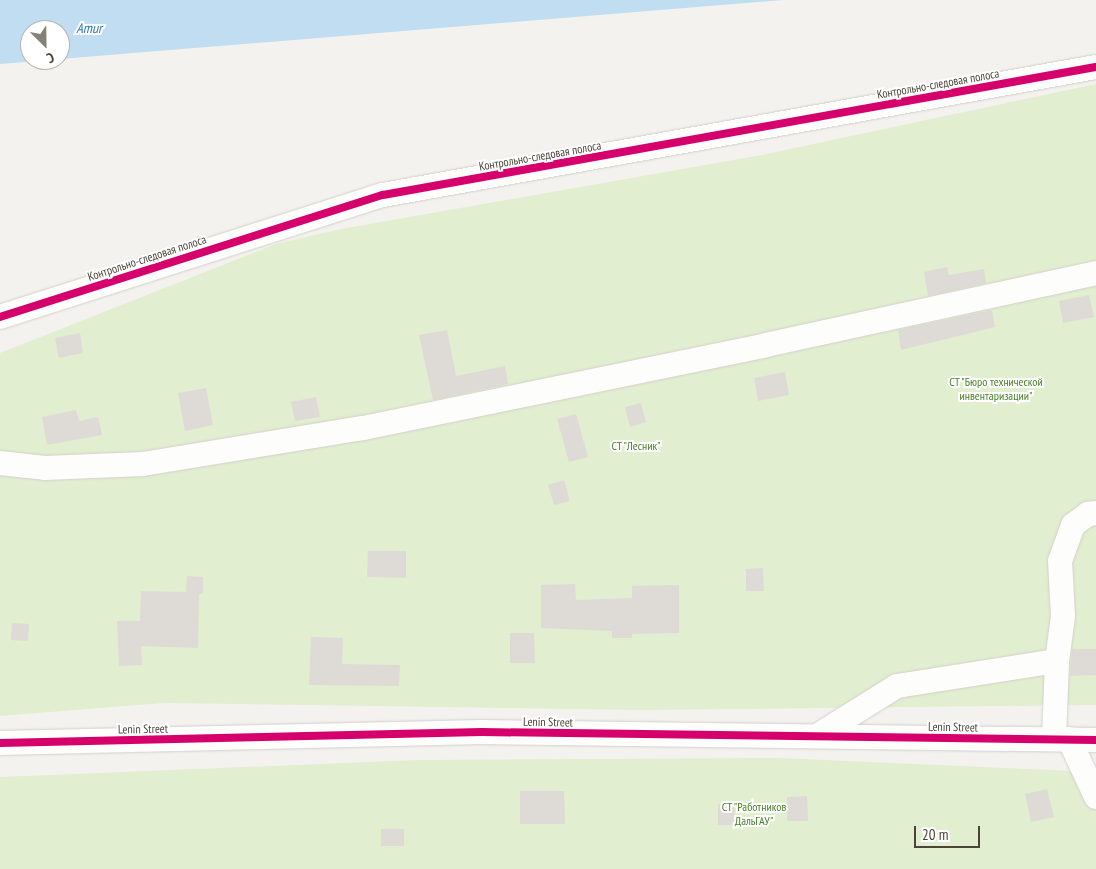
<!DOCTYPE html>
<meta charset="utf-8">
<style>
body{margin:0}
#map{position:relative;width:1096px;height:869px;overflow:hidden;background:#f4f2ee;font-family:"PT Sans Narrow",sans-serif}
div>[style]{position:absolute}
.green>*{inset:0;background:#e1eecf}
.water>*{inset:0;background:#c0ddf1}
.building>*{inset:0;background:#dedbd6}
.roads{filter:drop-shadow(0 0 1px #d2d0cb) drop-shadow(0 0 1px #d2d0cb)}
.minor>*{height:24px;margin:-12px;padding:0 12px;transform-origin:12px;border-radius:12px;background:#fdfdfc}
.cycleway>*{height:8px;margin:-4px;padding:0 4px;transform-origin:4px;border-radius:4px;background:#d6006c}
span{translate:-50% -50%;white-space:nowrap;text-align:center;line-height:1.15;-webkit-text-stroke:4px #fff;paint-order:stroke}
.street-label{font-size:12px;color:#4b4439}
.park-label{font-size:12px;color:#4a7f2a}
.water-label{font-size:14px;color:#2e7ab2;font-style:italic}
.north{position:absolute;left:20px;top:20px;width:50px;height:50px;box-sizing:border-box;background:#fff;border:1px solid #b7b4b0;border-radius:50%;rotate:157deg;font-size:14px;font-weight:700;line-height:20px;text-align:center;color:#4b4439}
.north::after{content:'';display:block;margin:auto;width:18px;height:22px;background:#868178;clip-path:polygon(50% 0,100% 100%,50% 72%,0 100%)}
.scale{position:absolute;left:914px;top:826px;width:66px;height:22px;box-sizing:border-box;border:2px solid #4b4439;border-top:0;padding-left:6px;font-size:15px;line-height:18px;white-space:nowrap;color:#4b4439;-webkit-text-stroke:4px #fff;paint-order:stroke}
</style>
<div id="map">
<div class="green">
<i style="clip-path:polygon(1096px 84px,1096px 705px,640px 710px,163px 703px,0 716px,0 353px,276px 244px,341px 229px,762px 155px)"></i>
<i style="clip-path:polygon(779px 758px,1096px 772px,1096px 869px,0 869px,0 777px,419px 760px)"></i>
</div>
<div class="water">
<i style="clip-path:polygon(0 0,1069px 0,783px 0,60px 59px,60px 30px,30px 30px,30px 60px,52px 60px,0 64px)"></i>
</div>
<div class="building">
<i style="clip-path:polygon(947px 267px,949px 275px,984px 269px,986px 283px,928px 296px,924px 272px)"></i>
<i style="clip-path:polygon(1089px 295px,1094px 317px,1063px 323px,1059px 301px)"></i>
<i style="clip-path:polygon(992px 310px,995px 327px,901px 350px,898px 330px)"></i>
<i style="clip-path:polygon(447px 330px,456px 376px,505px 366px,508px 384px,433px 400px,419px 335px)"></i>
<i style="clip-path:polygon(80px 333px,83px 353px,59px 358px,55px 338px)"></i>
<i style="clip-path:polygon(785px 372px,789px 395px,758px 401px,754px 378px)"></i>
<i style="clip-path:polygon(206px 388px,213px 425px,185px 431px,178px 393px)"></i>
<i style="clip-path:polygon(316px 397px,320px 417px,295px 421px,291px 402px)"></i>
<i style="clip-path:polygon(641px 403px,646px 422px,630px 427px,625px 407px)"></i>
<i style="clip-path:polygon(76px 410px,79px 421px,98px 417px,102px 435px,47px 445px,42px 417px)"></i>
<i style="clip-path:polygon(576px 414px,588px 457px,569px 462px,557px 419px)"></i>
<i style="clip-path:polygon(564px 480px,570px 501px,554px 505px,548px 485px)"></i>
<i style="clip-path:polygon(368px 551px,406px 551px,406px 578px,367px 577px)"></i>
<i style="clip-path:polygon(763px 568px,764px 591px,746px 591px,746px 569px)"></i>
<i style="clip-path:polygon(187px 576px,203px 577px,203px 594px,199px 594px,198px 648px,141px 646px,142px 665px,119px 666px,117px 621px,140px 621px,141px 591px,186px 592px)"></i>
<i style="clip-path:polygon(575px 584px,576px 600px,632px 598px,632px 586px,679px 585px,679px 633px,632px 634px,632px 638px,612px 638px,612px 631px,541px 628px,541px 585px)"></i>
<i style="clip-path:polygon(12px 623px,29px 624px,28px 641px,11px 640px)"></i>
<i style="clip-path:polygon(510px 633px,534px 633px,535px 663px,510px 663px)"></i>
<i style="clip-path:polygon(311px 637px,343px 638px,342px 664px,400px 665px,399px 686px,309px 685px)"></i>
<i style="clip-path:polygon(1072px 649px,1096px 649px,1096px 675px,1070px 676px)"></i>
<i style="clip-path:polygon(1047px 789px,1054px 817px,1031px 822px,1025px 794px)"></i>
<i style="clip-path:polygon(520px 791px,564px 791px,565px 824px,520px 824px)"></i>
<i style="clip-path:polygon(807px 796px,808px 821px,787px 821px,787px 797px)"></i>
<i style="clip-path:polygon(718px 804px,734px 804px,735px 825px,718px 825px)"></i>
<i style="clip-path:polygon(381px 829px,404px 829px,404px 846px,381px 846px)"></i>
</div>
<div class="roads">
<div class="minor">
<i style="left:0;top:317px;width:402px;rotate:-17.7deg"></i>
<i style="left:383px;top:195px;width:724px;rotate:-10.18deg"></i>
<i style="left:0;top:463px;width:45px;rotate:6.3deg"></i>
<i style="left:45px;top:468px;width:98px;rotate:-2.3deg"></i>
<i style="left:143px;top:464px;width:223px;rotate:-9.3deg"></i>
<i style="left:363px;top:428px;width:411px;rotate:-11.6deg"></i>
<i style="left:766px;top:345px;width:338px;rotate:-12.3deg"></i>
<i style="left:817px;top:736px;width:94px;rotate:-32deg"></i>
<i style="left:897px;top:686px;width:162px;rotate:-8.9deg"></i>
<i style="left:1054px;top:739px;width:78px;rotate:-87.8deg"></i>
<i style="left:1057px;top:661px;width:45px;rotate:-82.4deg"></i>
<i style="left:1063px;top:616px;width:55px;rotate:-93.1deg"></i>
<i style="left:1060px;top:561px;width:38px;rotate:-70deg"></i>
<i style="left:1073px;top:525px;width:19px;rotate:-36deg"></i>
<i style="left:1088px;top:514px;width:8px;rotate:-7deg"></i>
<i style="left:1069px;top:739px;width:64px;rotate:65deg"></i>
<i style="left:0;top:743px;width:482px;rotate:-1.3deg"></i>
<i style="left:482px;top:732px;width:614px;rotate:0.75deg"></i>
</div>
</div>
<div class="cycleway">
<i style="left:0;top:317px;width:402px;rotate:-17.7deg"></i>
<i style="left:383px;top:195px;width:724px;rotate:-10.18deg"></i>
<i style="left:0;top:743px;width:482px;rotate:-1.3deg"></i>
<i style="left:482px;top:732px;width:614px;rotate:0.75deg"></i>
</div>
<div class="street-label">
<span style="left:938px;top:84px;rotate:-10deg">Контрольно-следовая полоса</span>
<span style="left:540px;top:156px;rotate:-10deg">Контрольно-следовая полоса</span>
<span style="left:147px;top:258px;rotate:-18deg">Контрольно-следовая полоса</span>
<span style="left:548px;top:722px;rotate:1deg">Lenin Street</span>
<span style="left:953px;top:727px;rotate:1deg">Lenin Street</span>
<span style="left:143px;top:729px;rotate:-1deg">Lenin Street</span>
</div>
<div class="park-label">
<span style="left:996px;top:389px">СТ "Бюро технической<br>инвентаризации"</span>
<span style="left:636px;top:446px">СТ "Лесник"</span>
<span style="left:754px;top:814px">СТ "Работников<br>ДальГАУ"</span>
</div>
<div class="water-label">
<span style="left:89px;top:28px">Amur</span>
</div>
<div class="north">С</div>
<div class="scale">20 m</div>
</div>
